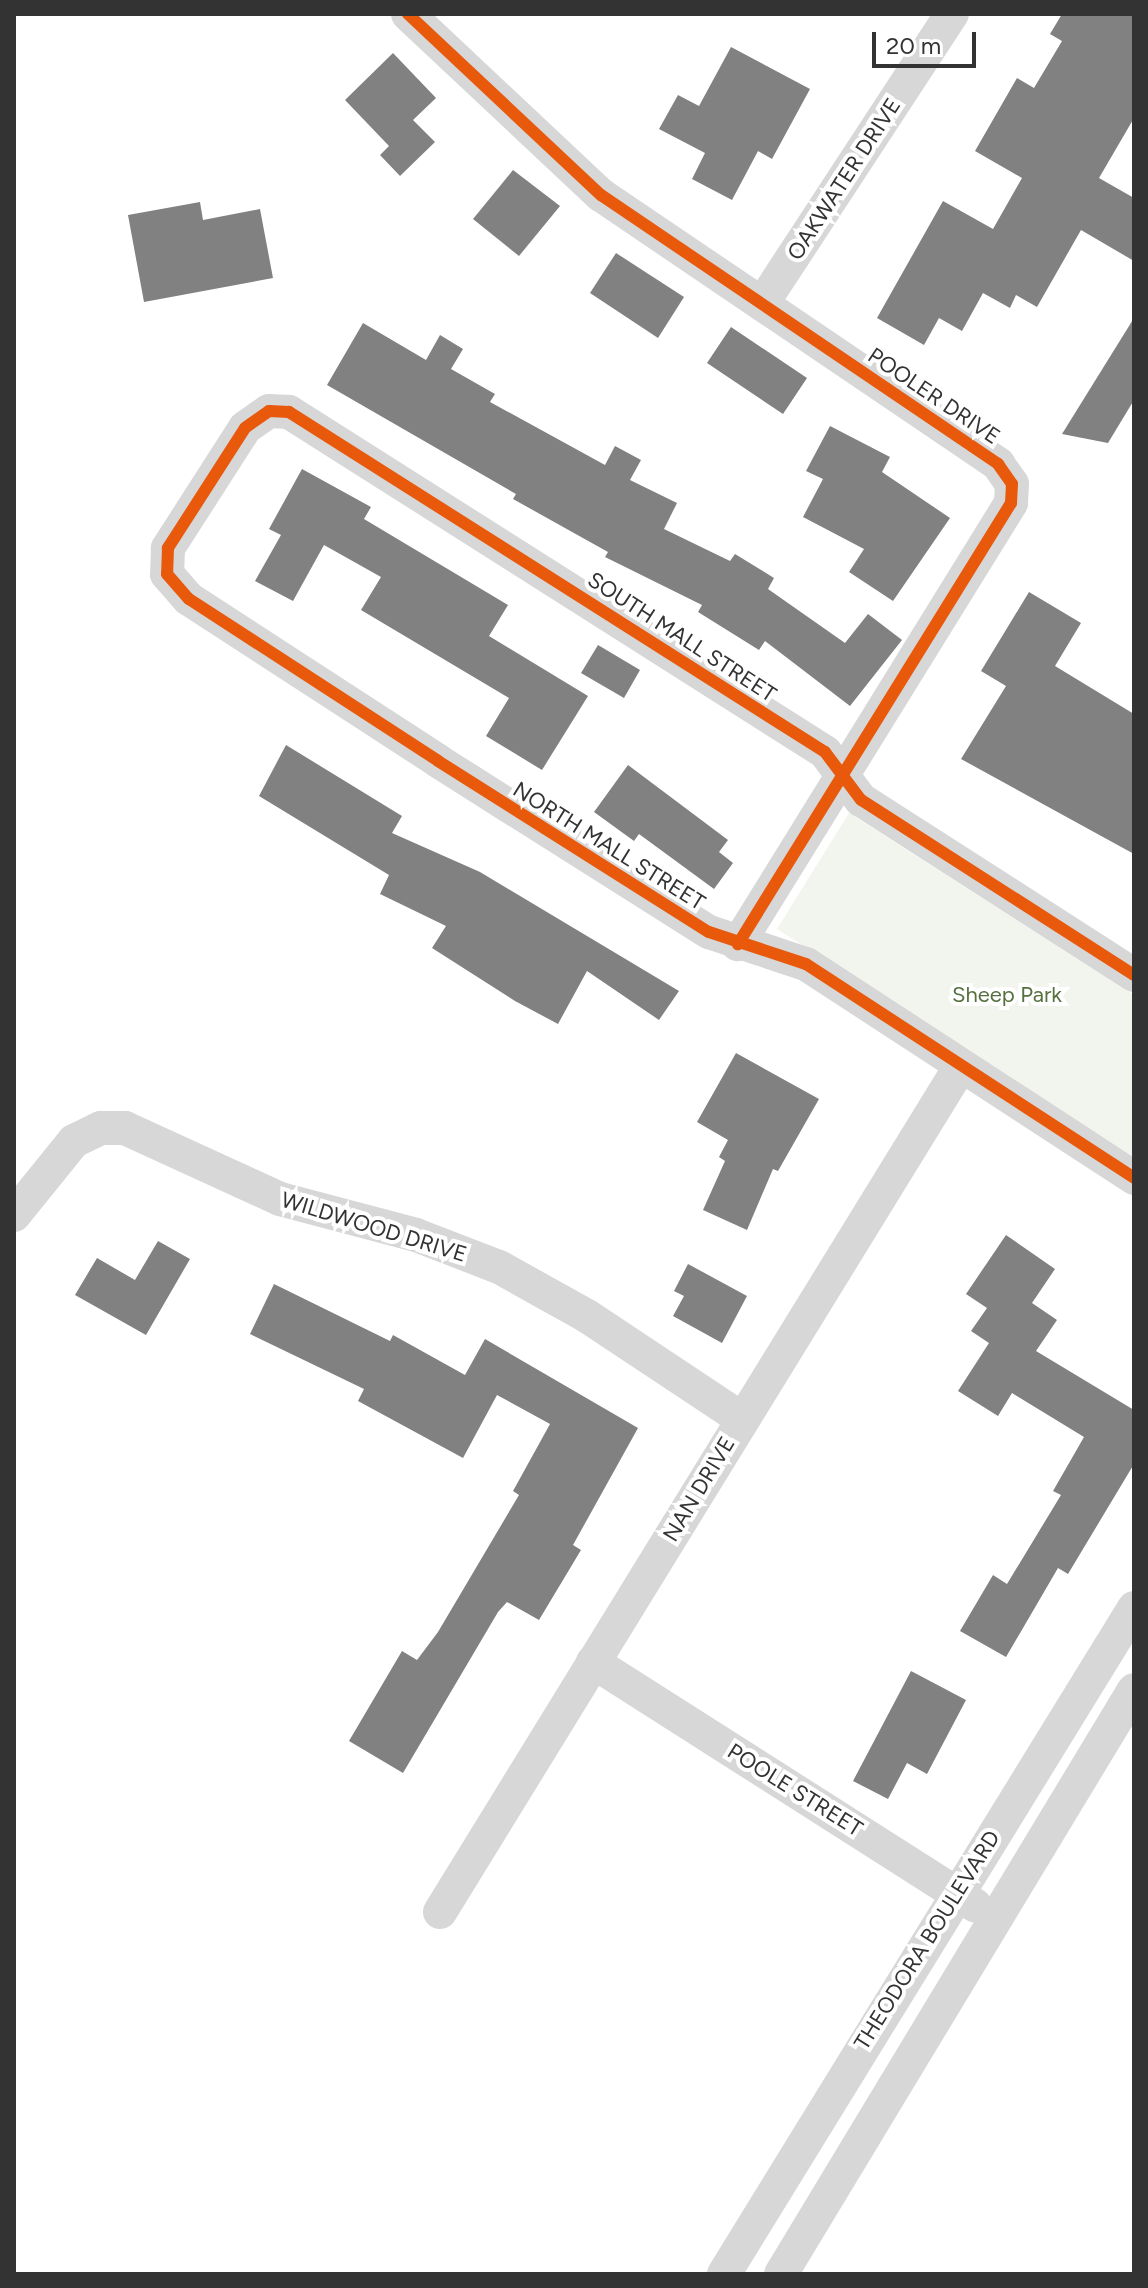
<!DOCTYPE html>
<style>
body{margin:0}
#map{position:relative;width:1148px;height:2288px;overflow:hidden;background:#fff;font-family:Figtree,sans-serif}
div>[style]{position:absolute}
.green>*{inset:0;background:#f1f5ed}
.building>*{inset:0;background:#818181}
.street>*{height:34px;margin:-17px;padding:0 17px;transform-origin:17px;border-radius:17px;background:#d7d7d7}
.cycleway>*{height:12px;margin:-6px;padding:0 6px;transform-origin:6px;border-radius:6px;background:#e8590c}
span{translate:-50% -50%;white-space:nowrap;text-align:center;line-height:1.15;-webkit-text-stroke:8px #fff;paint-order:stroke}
.street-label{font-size:22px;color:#333}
.park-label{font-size:22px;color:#56703f}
.frame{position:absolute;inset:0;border:16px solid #333;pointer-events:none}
.scale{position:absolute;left:872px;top:32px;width:104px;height:36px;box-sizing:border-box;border:4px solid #333;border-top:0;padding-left:10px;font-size:24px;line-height:28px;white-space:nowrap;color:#333;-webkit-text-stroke:6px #fff;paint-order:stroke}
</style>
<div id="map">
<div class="green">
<i style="clip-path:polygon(849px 813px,1134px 995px,1134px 1157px,777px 929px)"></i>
</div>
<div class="building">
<i style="clip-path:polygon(1062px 14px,1134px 14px,1134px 118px,1099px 178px,1134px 198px,1134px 261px,1081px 230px,1037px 307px,1016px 295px,1010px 308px,983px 293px,962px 331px,939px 318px,924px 345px,877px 318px,943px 201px,993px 229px,1022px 178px,975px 151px,1017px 78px,1034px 88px,1062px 41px,1050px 34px)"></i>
<i style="clip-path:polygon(731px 47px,810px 89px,772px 159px,758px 151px,732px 200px,692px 179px,705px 153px,659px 129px,678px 95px,699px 106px)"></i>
<i style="clip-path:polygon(393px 53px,436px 98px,413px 120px,435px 142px,400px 176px,380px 155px,389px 146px,345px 100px)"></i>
<i style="clip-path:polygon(513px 170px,560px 206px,519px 256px,473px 219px)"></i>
<i style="clip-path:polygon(200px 202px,203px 220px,260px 209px,273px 278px,144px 302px,128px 215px)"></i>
<i style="clip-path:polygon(616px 253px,684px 297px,658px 338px,590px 293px)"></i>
<i style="clip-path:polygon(1134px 318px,1134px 400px,1108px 443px,1062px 434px)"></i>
<i style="clip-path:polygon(363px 323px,426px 360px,440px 335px,463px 349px,451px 369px,495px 394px,490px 402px,605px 465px,615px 446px,641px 460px,630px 480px,677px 503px,664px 529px,730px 561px,735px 554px,774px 578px,768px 589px,845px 643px,868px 614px,902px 640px,850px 706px,765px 641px,759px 650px,698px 612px,702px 605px,605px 557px,608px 552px,513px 499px,516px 494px,327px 385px)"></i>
<i style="clip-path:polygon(731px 327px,807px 378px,783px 414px,707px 363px)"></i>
<i style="clip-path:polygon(830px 426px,890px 457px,882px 472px,950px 518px,893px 601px,849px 572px,864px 549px,803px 517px,823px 479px,806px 471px)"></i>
<i style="clip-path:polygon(302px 469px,371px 507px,364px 519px,508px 605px,489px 636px,588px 696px,542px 770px,486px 736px,509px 698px,361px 610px,381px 577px,324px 545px,293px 601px,255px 581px,281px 535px,269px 529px)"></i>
<i style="clip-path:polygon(1029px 592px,1081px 623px,1055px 666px,1134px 714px,1134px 854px,961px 759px,1006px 686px,981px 671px)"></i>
<i style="clip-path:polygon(598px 645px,640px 670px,624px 698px,581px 673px)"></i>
<i style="clip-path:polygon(286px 745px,402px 816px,392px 833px,480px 872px,679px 991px,659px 1020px,587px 971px,558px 1024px,515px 1001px,432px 948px,446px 926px,380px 894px,389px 875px,259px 796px)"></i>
<i style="clip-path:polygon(628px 765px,728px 840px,719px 852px,733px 863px,714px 889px,639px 834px,634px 841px,594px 812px)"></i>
<i style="clip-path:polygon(736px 1053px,819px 1099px,778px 1171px,773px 1169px,747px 1230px,703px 1210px,725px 1161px,719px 1157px,728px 1140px,697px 1122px)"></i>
<i style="clip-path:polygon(1006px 1235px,1055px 1269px,1032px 1303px,1057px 1320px,1036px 1351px,1134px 1410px,1134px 1464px,1068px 1574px,1058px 1568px,1006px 1657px,960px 1631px,993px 1575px,1007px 1584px,1061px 1495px,1053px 1491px,1084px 1437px,1012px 1393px,998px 1416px,958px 1391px,989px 1343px,971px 1331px,987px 1308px,966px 1294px)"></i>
<i style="clip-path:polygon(158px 1241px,190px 1259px,146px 1335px,75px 1295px,97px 1258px,135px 1280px)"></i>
<i style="clip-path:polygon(688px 1264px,747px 1296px,722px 1343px,673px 1316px,684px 1296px,674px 1291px)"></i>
<i style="clip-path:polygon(274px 1284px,390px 1341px,393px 1335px,465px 1375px,485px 1339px,638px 1428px,573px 1545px,581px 1550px,539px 1620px,507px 1602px,498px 1612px,403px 1773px,349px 1741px,402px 1651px,417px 1660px,438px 1632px,519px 1495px,513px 1491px,550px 1424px,497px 1395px,463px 1458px,358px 1401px,364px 1389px,250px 1334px)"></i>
<i style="clip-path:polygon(911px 1671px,966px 1700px,927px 1774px,907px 1763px,888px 1799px,853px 1781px)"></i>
</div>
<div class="street">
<i style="left:408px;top:14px;width:265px;rotate:43.2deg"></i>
<i style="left:601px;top:195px;width:480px;rotate:34.1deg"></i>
<i style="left:998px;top:464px;width:24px;rotate:55deg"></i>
<i style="left:1012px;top:484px;width:19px;rotate:93deg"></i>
<i style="left:1011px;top:503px;width:519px;rotate:121.76deg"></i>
<i style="left:762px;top:304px;width:347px;rotate:-56.8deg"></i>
<i style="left:1134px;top:975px;width:324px;rotate:-147.3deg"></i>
<i style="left:861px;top:800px;width:60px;rotate:-126.9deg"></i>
<i style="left:825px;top:752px;width:635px;rotate:-147.61deg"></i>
<i style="left:289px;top:412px;width:20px;rotate:-177deg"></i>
<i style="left:269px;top:411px;width:29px;rotate:145deg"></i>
<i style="left:245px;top:428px;width:143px;rotate:122.7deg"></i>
<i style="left:168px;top:548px;width:26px;rotate:92deg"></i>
<i style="left:167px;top:574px;width:33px;rotate:49deg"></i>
<i style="left:189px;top:599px;width:297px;rotate:33deg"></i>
<i style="left:438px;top:761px;width:320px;rotate:32.3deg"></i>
<i style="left:709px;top:932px;width:102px;rotate:18.3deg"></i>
<i style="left:806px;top:964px;width:392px;rotate:33.1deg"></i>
<i style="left:14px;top:1215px;width:95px;rotate:-51deg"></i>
<i style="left:74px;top:1141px;width:30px;rotate:-26deg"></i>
<i style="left:101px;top:1128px;width:24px"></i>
<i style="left:125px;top:1128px;width:170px;rotate:24.6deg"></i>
<i style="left:280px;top:1199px;width:141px;rotate:14.8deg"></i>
<i style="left:416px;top:1235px;width:89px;rotate:21.1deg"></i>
<i style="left:499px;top:1267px;width:101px;rotate:29.1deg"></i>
<i style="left:587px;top:1316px;width:186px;rotate:33.6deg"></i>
<i style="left:593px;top:1662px;width:453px;rotate:32.5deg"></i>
<i style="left:440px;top:1912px;width:992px;rotate:-58.39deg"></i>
<i style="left:724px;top:2274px;width:782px;rotate:-58.38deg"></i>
<i style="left:781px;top:2274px;width:682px;rotate:-58.85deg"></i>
</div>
<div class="cycleway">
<i style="left:408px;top:14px;width:265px;rotate:43.2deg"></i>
<i style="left:601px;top:195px;width:480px;rotate:34.1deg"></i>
<i style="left:998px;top:464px;width:24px;rotate:55deg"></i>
<i style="left:1012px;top:484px;width:19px;rotate:93deg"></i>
<i style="left:1011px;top:503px;width:519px;rotate:121.76deg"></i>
<i style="left:1134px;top:975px;width:324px;rotate:-147.3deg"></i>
<i style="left:861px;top:800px;width:60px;rotate:-126.9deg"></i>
<i style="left:825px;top:752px;width:635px;rotate:-147.61deg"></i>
<i style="left:289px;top:412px;width:20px;rotate:-177deg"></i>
<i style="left:269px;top:411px;width:29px;rotate:145deg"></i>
<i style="left:245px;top:428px;width:143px;rotate:122.7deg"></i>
<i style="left:168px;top:548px;width:26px;rotate:92deg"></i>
<i style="left:167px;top:574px;width:33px;rotate:49deg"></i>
<i style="left:189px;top:599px;width:297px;rotate:33deg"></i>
<i style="left:438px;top:761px;width:320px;rotate:32.3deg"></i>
<i style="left:709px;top:932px;width:102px;rotate:18.3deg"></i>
<i style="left:806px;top:964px;width:392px;rotate:33.1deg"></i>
</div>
<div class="street-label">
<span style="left:844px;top:179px;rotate:-57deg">OAKWATER DRIVE</span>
<span style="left:934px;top:396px;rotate:34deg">POOLER DRIVE</span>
<span style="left:682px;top:637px;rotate:33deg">SOUTH MALL STREET</span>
<span style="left:609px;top:846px;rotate:32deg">NORTH MALL STREET</span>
<span style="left:374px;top:1227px;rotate:17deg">WILDWOOD DRIVE</span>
<span style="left:699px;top:1489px;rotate:-59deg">NAN DRIVE</span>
<span style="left:795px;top:1790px;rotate:32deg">POOLE STREET</span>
<span style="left:927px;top:1940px;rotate:-58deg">THEODORA BOULEVARD</span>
</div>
<div class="park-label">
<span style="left:1007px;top:995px">Sheep Park</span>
</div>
<div class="frame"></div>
<div class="scale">20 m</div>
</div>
